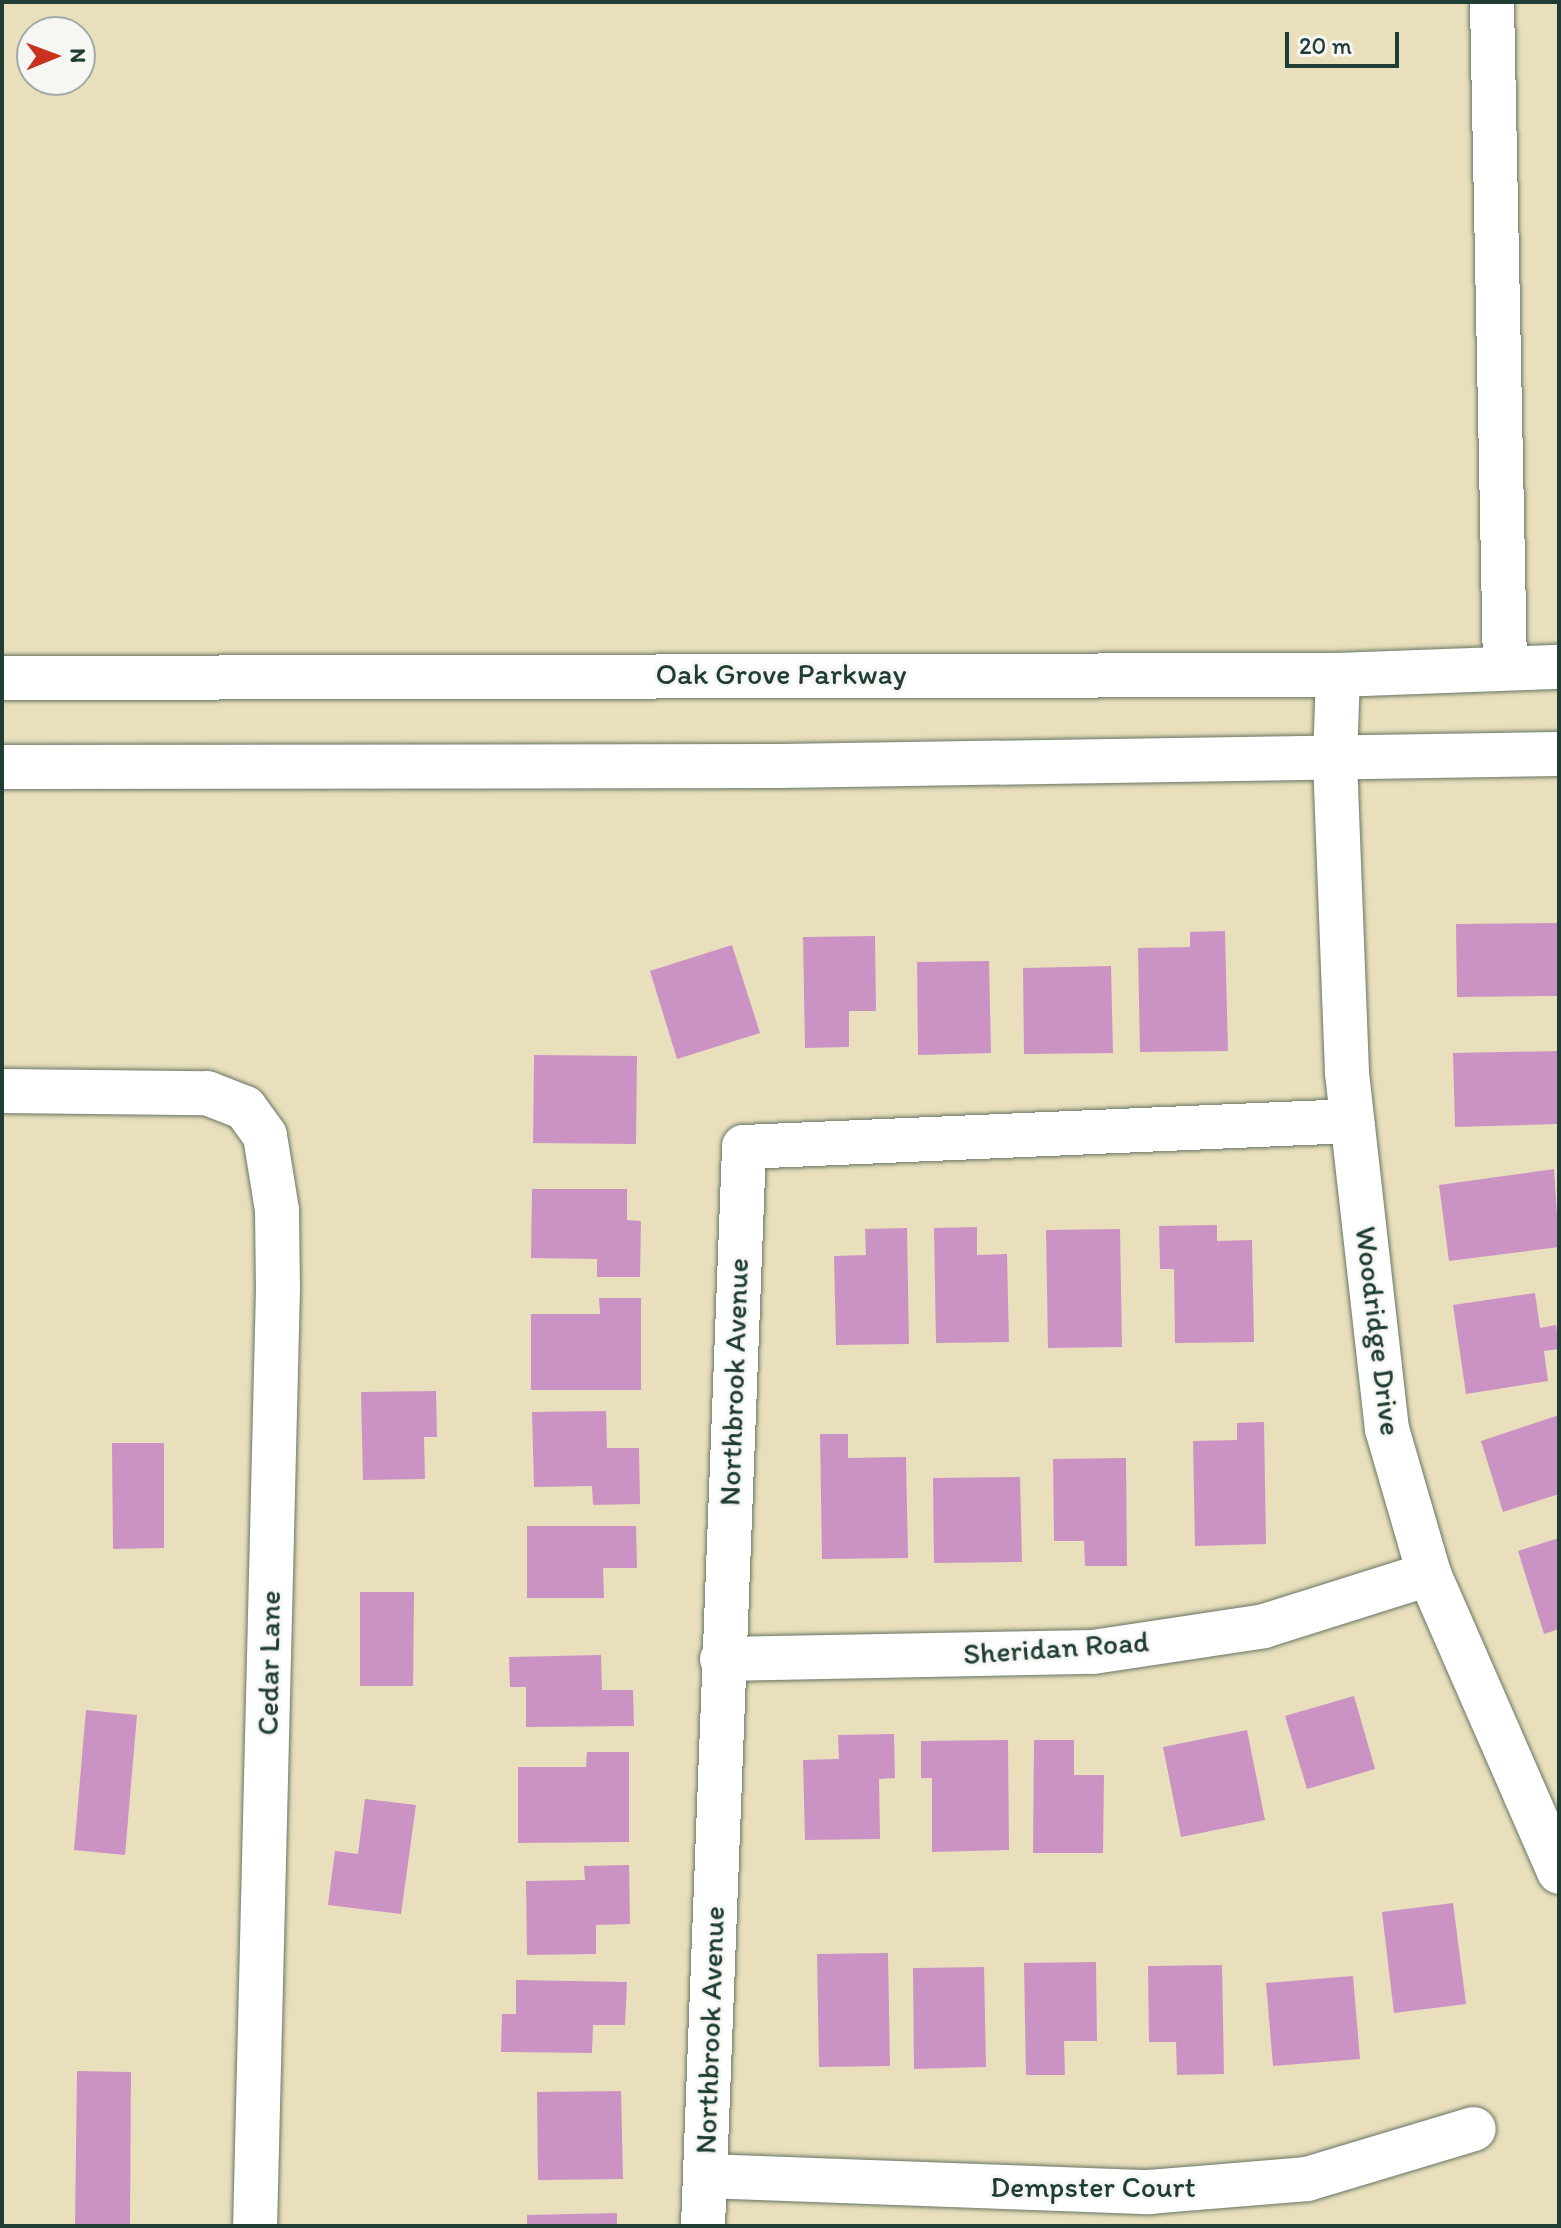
<!DOCTYPE html>
<style>
body{margin:0}
#map{position:relative;width:1561px;height:2228px;overflow:hidden;background:#e9dfbc;font-family:Itim,sans-serif}
div>[style]{position:absolute}
.building>*{inset:0;background:#ca93c4}
.roads{filter:drop-shadow(0 0 2px #667664) drop-shadow(0 0 2px #667664)}
.minor>*{height:44px;margin:-22px;padding:0 22px;transform-origin:22px;border-radius:22px;background:#fff}
.secondary>*{height:44px;margin:-22px;padding:0 22px;transform-origin:22px;border-radius:22px;background:#fff}
span{translate:-50% -50%;white-space:nowrap;text-align:center;line-height:1.15;-webkit-text-stroke:6px #f6f6f2;paint-order:stroke}
.street-label{font-size:30px;color:#1f3d34}
.frame{position:absolute;inset:0;border:4px solid #1f3d34;pointer-events:none}
.north{position:absolute;left:16px;top:16px;width:80px;height:80px;box-sizing:border-box;background:#f6f6f2;border:2px solid #a0aca6;border-radius:50%;rotate:89deg;font-size:22px;font-weight:700;line-height:32px;text-align:center;color:#1f3d34}
.north::after{content:'';display:block;margin:auto;width:28px;height:36px;background:#c8321e;clip-path:polygon(50% 0,100% 100%,50% 72%,0 100%)}
.scale{position:absolute;left:1285px;top:32px;width:114px;height:36px;box-sizing:border-box;border:4px solid #1f3d34;border-top:0;padding-left:10px;font-size:24px;line-height:28px;white-space:nowrap;color:#1f3d34;-webkit-text-stroke:6px #f6f6f2;paint-order:stroke}
</style>
<div id="map">
<div class="building">
<i style="clip-path:polygon(1559px 923px,1559px 996px,1457px 997px,1456px 924px)"></i>
<i style="clip-path:polygon(1225px 931px,1228px 1051px,1140px 1052px,1138px 948px,1190px 947px,1190px 932px)"></i>
<i style="clip-path:polygon(875px 936px,876px 1011px,849px 1011px,849px 1047px,805px 1048px,803px 937px)"></i>
<i style="clip-path:polygon(732px 945px,760px 1033px,677px 1059px,650px 971px)"></i>
<i style="clip-path:polygon(989px 961px,991px 1053px,918px 1055px,917px 962px)"></i>
<i style="clip-path:polygon(1111px 966px,1113px 1053px,1024px 1054px,1023px 968px)"></i>
<i style="clip-path:polygon(1559px 1051px,1559px 1124px,1455px 1127px,1453px 1053px)"></i>
<i style="clip-path:polygon(534px 1055px,637px 1056px,636px 1144px,533px 1143px)"></i>
<i style="clip-path:polygon(1554px 1169px,1559px 1247px,1449px 1261px,1439px 1185px)"></i>
<i style="clip-path:polygon(532px 1189px,627px 1189px,627px 1220px,641px 1221px,640px 1277px,597px 1277px,597px 1259px,531px 1258px)"></i>
<i style="clip-path:polygon(1217px 1225px,1217px 1241px,1252px 1240px,1254px 1342px,1175px 1343px,1174px 1269px,1160px 1269px,1159px 1226px)"></i>
<i style="clip-path:polygon(977px 1227px,977px 1255px,1007px 1254px,1009px 1342px,936px 1343px,934px 1228px)"></i>
<i style="clip-path:polygon(907px 1228px,909px 1344px,836px 1345px,834px 1256px,866px 1255px,865px 1229px)"></i>
<i style="clip-path:polygon(1120px 1229px,1122px 1347px,1048px 1348px,1046px 1230px)"></i>
<i style="clip-path:polygon(1535px 1293px,1540px 1328px,1556px 1325px,1559px 1349px,1544px 1351px,1548px 1381px,1466px 1394px,1453px 1305px)"></i>
<i style="clip-path:polygon(599px 1298px,641px 1298px,641px 1390px,531px 1390px,531px 1314px,600px 1314px)"></i>
<i style="clip-path:polygon(436px 1391px,437px 1437px,424px 1437px,425px 1479px,363px 1480px,361px 1392px)"></i>
<i style="clip-path:polygon(606px 1411px,607px 1448px,639px 1448px,640px 1504px,593px 1505px,592px 1486px,534px 1487px,532px 1412px)"></i>
<i style="clip-path:polygon(1559px 1415px,1559px 1494px,1503px 1512px,1481px 1441px)"></i>
<i style="clip-path:polygon(1264px 1422px,1266px 1544px,1195px 1546px,1193px 1441px,1237px 1440px,1237px 1423px)"></i>
<i style="clip-path:polygon(820px 1434px,848px 1434px,848px 1458px,906px 1457px,908px 1558px,822px 1559px)"></i>
<i style="clip-path:polygon(112px 1443px,164px 1443px,164px 1548px,113px 1549px)"></i>
<i style="clip-path:polygon(1126px 1458px,1127px 1566px,1085px 1566px,1084px 1541px,1054px 1541px,1053px 1459px)"></i>
<i style="clip-path:polygon(1020px 1477px,1022px 1562px,934px 1563px,933px 1478px)"></i>
<i style="clip-path:polygon(527px 1526px,636px 1526px,637px 1568px,603px 1568px,604px 1598px,527px 1598px)"></i>
<i style="clip-path:polygon(1559px 1538px,1559px 1629px,1544px 1634px,1518px 1551px)"></i>
<i style="clip-path:polygon(360px 1592px,414px 1592px,413px 1686px,360px 1686px)"></i>
<i style="clip-path:polygon(601px 1655px,602px 1690px,633px 1690px,634px 1726px,526px 1727px,526px 1687px,510px 1687px,509px 1657px)"></i>
<i style="clip-path:polygon(1354px 1696px,1375px 1769px,1307px 1789px,1285px 1716px)"></i>
<i style="clip-path:polygon(86px 1710px,137px 1715px,125px 1855px,74px 1850px)"></i>
<i style="clip-path:polygon(1247px 1730px,1265px 1820px,1181px 1837px,1163px 1747px)"></i>
<i style="clip-path:polygon(894px 1734px,895px 1778px,879px 1779px,880px 1839px,805px 1840px,803px 1760px,839px 1759px,838px 1735px)"></i>
<i style="clip-path:polygon(1008px 1740px,1009px 1850px,932px 1852px,932px 1778px,921px 1778px,921px 1741px)"></i>
<i style="clip-path:polygon(1034px 1740px,1074px 1740px,1074px 1775px,1104px 1775px,1103px 1853px,1033px 1853px)"></i>
<i style="clip-path:polygon(587px 1752px,629px 1752px,629px 1842px,518px 1843px,518px 1767px,586px 1767px)"></i>
<i style="clip-path:polygon(365px 1799px,416px 1805px,401px 1914px,328px 1905px,335px 1851px,358px 1854px)"></i>
<i style="clip-path:polygon(629px 1865px,630px 1924px,596px 1925px,596px 1954px,527px 1955px,526px 1881px,585px 1880px,584px 1866px)"></i>
<i style="clip-path:polygon(1453px 1903px,1466px 2004px,1394px 2013px,1382px 1912px)"></i>
<i style="clip-path:polygon(888px 1953px,890px 2066px,819px 2067px,817px 1954px)"></i>
<i style="clip-path:polygon(1096px 1962px,1097px 2041px,1064px 2041px,1065px 2075px,1026px 2075px,1024px 1963px)"></i>
<i style="clip-path:polygon(1222px 1965px,1224px 2074px,1177px 2075px,1176px 2042px,1149px 2042px,1148px 1966px)"></i>
<i style="clip-path:polygon(984px 1967px,986px 2067px,914px 2069px,913px 1968px)"></i>
<i style="clip-path:polygon(1353px 1976px,1360px 2059px,1273px 2066px,1266px 1983px)"></i>
<i style="clip-path:polygon(516px 1980px,627px 1982px,625px 2025px,593px 2025px,592px 2053px,501px 2052px,502px 2014px,516px 2014px)"></i>
<i style="clip-path:polygon(77px 2071px,131px 2072px,130px 2226px,75px 2226px)"></i>
<i style="clip-path:polygon(621px 2091px,623px 2179px,538px 2180px,537px 2092px)"></i>
<i style="clip-path:polygon(617px 2213px,617px 2226px,527px 2226px,527px 2215px)"></i>
</div>
<div class="roads">
<div class="minor">
<i style="left:1492px;top:2px;width:666px;rotate:88.88deg"></i>
<i style="left:1335px;top:760px;width:313px;rotate:87.8deg"></i>
<i style="left:1347px;top:1073px;width:358px;rotate:83.6deg"></i>
<i style="left:1387px;top:1429px;width:151px;rotate:73.8deg"></i>
<i style="left:1429px;top:1574px;width:325px;rotate:66.4deg"></i>
<i style="left:2px;top:1091px;width:205px;rotate:0.6deg"></i>
<i style="left:207px;top:1093px;width:41px;rotate:21.5deg"></i>
<i style="left:245px;top:1108px;width:34px;rotate:54deg"></i>
<i style="left:265px;top:1136px;width:75px;rotate:80.8deg"></i>
<i style="left:277px;top:1210px;width:78px;rotate:89.3deg"></i>
<i style="left:278px;top:1288px;width:938px;rotate:91.4deg"></i>
<i style="left:722px;top:1659px;width:371px;rotate:-1.1deg"></i>
<i style="left:1093px;top:1652px;width:173px;rotate:-8.6deg"></i>
<i style="left:1264px;top:1626px;width:173px;rotate:-17.5deg"></i>
<i style="left:705px;top:2176px;width:444px;rotate:2.1deg"></i>
<i style="left:1149px;top:2192px;width:159px;rotate:-4.7deg"></i>
<i style="left:1307px;top:2179px;width:174px;rotate:-16.7deg"></i>
<i style="left:703px;top:2226px;width:1080px;rotate:-87.82deg"></i>
<i style="left:744px;top:1147px;width:609px;rotate:-2.45deg"></i>
</div>
<div class="secondary">
<i style="left:2px;top:678px;width:1336px;rotate:-0.13deg"></i>
<i style="left:1338px;top:675px;width:221px;rotate:-2.1deg"></i>
<i style="left:1335px;top:760px;width:85px;rotate:-88deg"></i>
<i style="left:2px;top:767px;width:779px;rotate:-0.07deg"></i>
<i style="left:781px;top:766px;width:778px;rotate:-0.88deg"></i>
</div>
</div>
<div class="street-label">
<span style="left:781px;top:674px">Oak Grove Parkway</span>
<span style="left:1378px;top:1331px;rotate:83deg">Woodridge Drive</span>
<span style="left:734px;top:1382px;rotate:-88deg">Northbrook Avenue</span>
<span style="left:1056px;top:1648px;rotate:-4deg">Sheridan Road</span>
<span style="left:269px;top:1663px;rotate:-89deg">Cedar Lane</span>
<span style="left:710px;top:2030px;rotate:-88deg">Northbrook Avenue</span>
<span style="left:1093px;top:2187px">Dempster Court</span>
</div>
<div class="frame"></div>
<div class="north">N</div>
<div class="scale">20 m</div>
</div>
